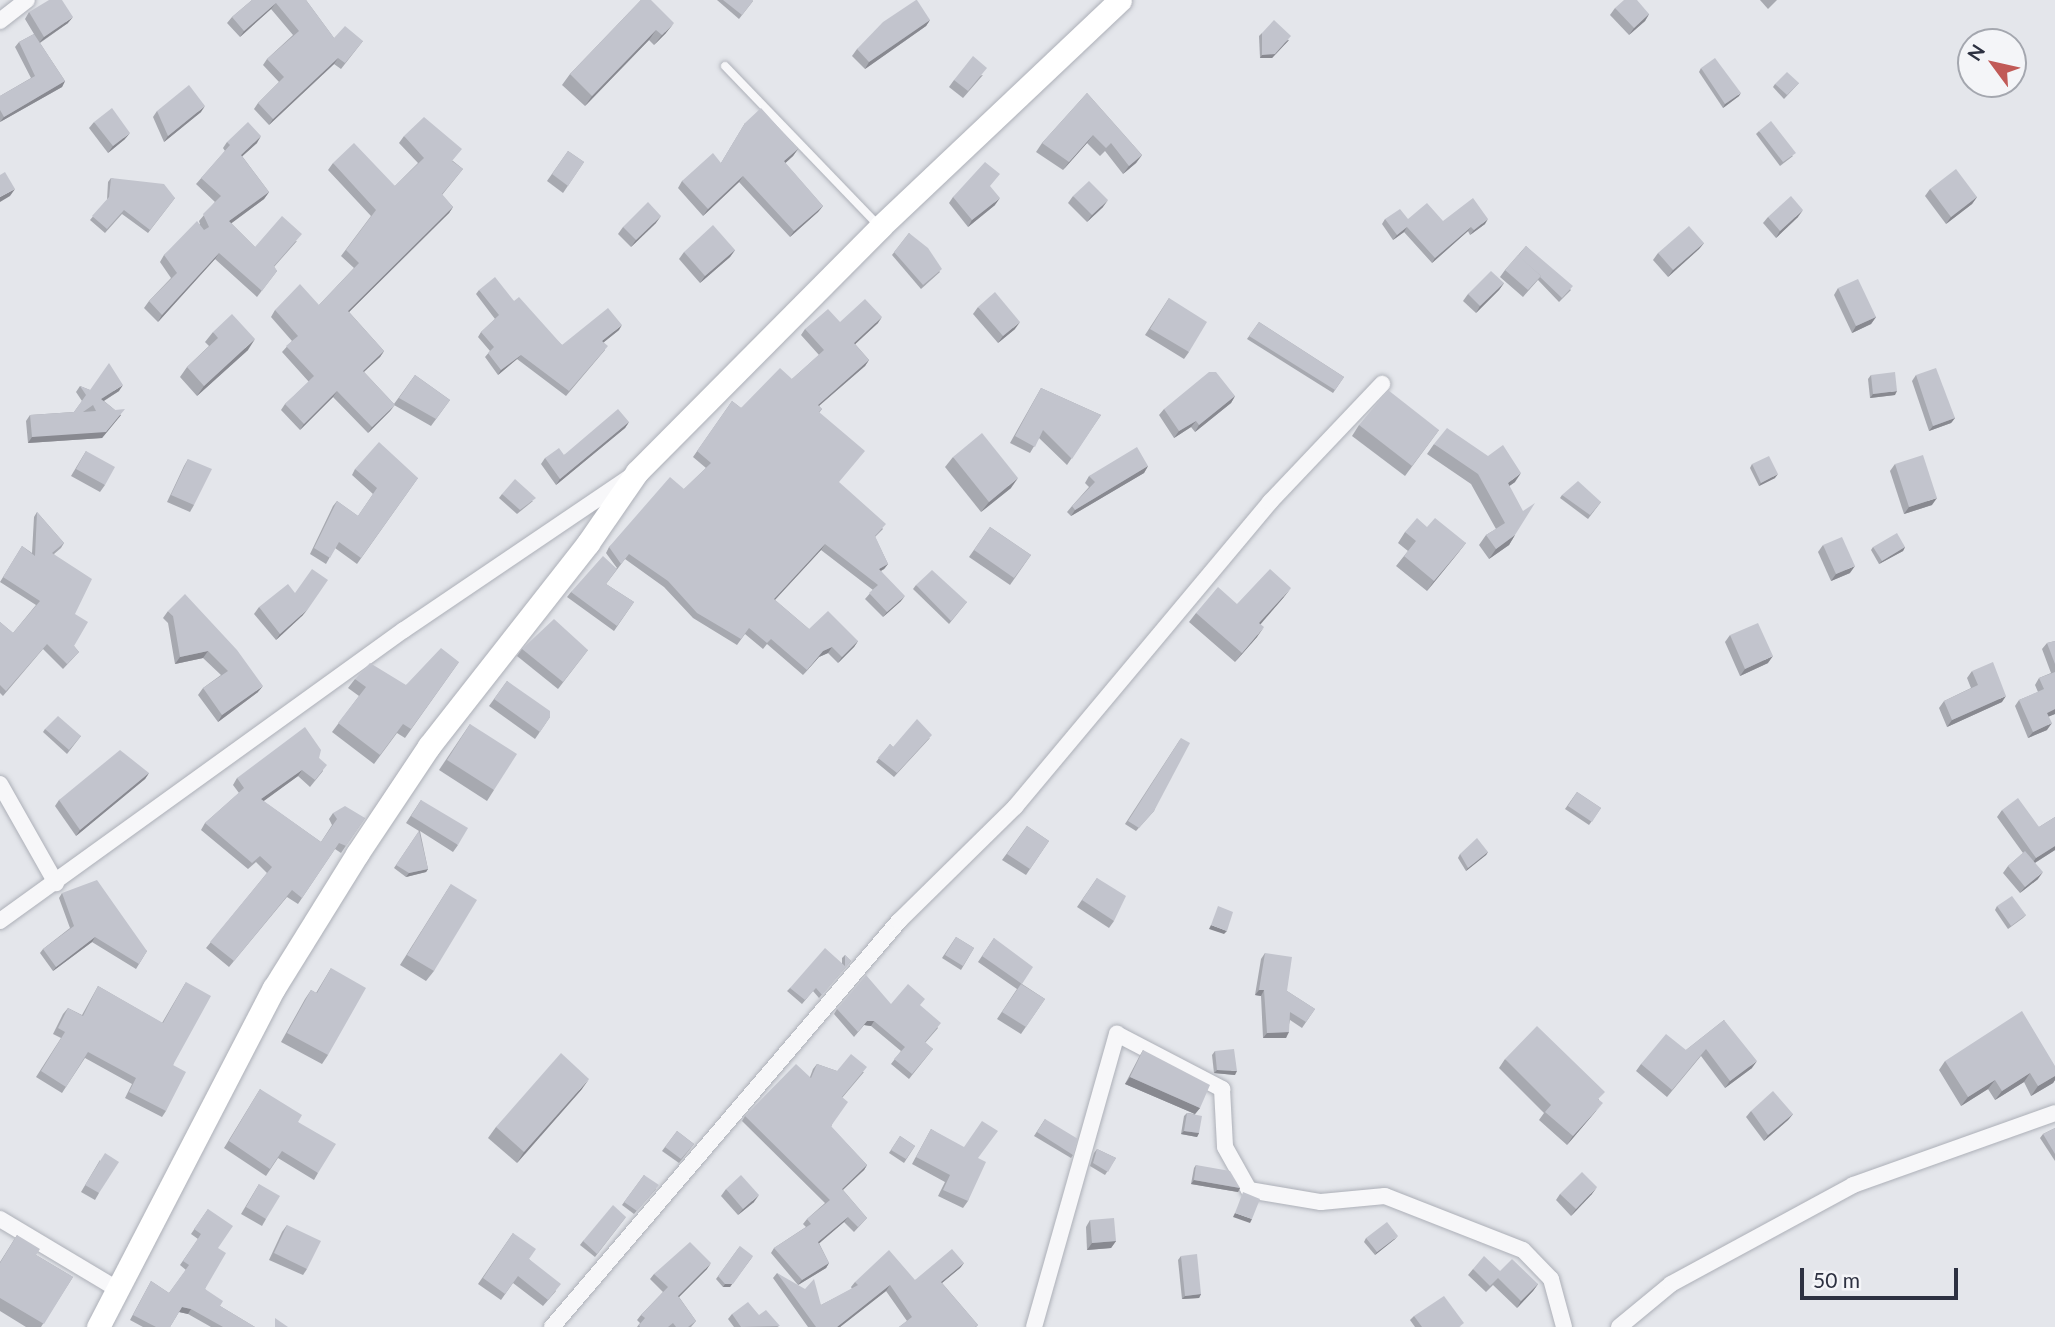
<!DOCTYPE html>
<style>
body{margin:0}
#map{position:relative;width:2055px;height:1327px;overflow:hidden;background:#e4e6eb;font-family:Lato,sans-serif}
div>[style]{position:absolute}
.roads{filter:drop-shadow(0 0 2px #adb0b8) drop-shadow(0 0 2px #adb0b8)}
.service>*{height:8px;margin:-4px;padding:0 4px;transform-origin:4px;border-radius:4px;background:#f7f7f9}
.minor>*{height:16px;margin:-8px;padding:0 8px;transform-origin:8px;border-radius:8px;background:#f7f7f9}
.secondary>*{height:23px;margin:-11.5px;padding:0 11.5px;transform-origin:11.5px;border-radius:11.5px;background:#fff}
.wall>*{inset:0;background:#a7a9b0}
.shaded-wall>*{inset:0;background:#888990}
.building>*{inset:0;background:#c2c4cd}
span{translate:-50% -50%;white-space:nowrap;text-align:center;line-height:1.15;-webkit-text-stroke:5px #f4f5f8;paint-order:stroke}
.north{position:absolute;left:1957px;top:28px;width:70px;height:70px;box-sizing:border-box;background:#f4f5f8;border:2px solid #a4a7af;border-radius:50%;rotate:303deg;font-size:19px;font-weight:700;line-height:28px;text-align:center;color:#2d3141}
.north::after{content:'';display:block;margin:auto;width:24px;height:32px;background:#c15a57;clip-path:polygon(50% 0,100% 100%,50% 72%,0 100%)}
.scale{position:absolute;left:1800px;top:1268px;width:158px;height:32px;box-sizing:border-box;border:4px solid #2d3141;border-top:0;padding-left:9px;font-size:21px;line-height:24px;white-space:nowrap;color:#2d3141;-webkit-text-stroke:5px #f4f5f8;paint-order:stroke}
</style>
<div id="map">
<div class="roads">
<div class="service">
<i style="left:725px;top:66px;width:221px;rotate:46.1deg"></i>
</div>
<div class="minor">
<i style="left:0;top:21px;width:34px;rotate:-38deg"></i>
<i style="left:0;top:784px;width:114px;rotate:60.5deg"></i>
<i style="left:0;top:921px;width:498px;rotate:-35.8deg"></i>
<i style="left:404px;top:630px;width:273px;rotate:-34.1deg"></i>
<i style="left:0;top:1219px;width:136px;rotate:30.9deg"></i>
<i style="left:552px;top:1327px;width:534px;rotate:-49.48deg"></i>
<i style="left:899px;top:921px;width:163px;rotate:-44.5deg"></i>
<i style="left:1015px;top:807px;width:398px;rotate:-50.1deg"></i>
<i style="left:1270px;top:502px;width:163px;rotate:-46.5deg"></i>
<i style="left:1034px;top:1327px;width:305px;rotate:-74.2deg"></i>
<i style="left:1117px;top:1034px;width:119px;rotate:27.6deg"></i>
<i style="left:1222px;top:1089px;width:58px;rotate:87deg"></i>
<i style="left:1225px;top:1147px;width:49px;rotate:60.8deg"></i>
<i style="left:1249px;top:1190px;width:73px;rotate:9.5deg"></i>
<i style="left:1321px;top:1202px;width:64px;rotate:-5.4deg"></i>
<i style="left:1385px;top:1196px;width:148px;rotate:21.4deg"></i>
<i style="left:1523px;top:1250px;width:40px;rotate:46deg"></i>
<i style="left:1551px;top:1279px;width:50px;rotate:74.8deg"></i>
<i style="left:1619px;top:1327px;width:67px;rotate:-39.6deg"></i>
<i style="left:1671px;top:1284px;width:207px;rotate:-28.5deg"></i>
<i style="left:1853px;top:1185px;width:214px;rotate:-19.6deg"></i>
</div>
<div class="secondary">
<i style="left:98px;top:1327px;width:382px;rotate:-62.6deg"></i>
<i style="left:274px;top:988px;width:158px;rotate:-58.2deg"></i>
<i style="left:357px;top:854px;width:130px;rotate:-56.3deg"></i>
<i style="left:429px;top:746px;width:258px;rotate:-51.9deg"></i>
<i style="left:588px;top:543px;width:86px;rotate:-55.4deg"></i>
<i style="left:637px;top:472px;width:345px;rotate:-45.2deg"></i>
<i style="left:880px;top:227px;width:330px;rotate:-43.4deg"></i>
</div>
</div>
<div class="wall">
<i style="clip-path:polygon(252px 0,306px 0,334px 38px,363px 41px,341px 69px,334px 64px,269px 125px,254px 109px,258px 103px,279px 82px,263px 65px,267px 59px,293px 35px,271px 9px,240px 37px,227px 23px,232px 17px)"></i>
<i style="clip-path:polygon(641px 0,666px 33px,654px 45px,649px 40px,585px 106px,562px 85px,570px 74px)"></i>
<i style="clip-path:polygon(717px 0,752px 0,753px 1px,739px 19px)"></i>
<i style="clip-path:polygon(1760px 0,1777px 0,1768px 9px)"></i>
<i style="clip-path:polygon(1615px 8px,1649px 14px,1645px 21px,1629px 35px,1610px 15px)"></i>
<i style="clip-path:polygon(29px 12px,68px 23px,40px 43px,65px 81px,62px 87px,0 122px,0 96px,31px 78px,15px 47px,19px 42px,34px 34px,25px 19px)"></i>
<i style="clip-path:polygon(930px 20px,926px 26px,865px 69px,852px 56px,857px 49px)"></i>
<i style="clip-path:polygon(1262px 33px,1289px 40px,1272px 58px,1260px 58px,1259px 36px)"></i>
<i style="clip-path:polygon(1701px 68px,1739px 96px,1723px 108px,1699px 72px)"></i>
<i style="clip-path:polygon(983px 75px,963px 98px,949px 87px,954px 80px)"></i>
<i style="clip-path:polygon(1799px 83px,1784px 99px,1773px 87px,1775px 84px)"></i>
<i style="clip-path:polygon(1087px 93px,1142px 155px,1136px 163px,1123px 174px,1105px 151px,1100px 156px,1087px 143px,1063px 170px,1036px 152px,1042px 143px)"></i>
<i style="clip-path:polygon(157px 111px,201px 112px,164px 142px,153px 117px)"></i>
<i style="clip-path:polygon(94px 122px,125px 139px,108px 153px,89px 128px)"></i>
<i style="clip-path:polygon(745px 123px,798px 149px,793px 156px,785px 163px,823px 206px,818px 212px,790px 237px,739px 182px,703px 216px,678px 188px,682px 181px,721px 163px)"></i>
<i style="clip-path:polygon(1759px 131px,1793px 156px,1780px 166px,1756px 134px)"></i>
<i style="clip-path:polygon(404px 136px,453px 161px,463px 169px,442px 195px,453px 207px,449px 213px,349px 312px,384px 351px,380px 357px,364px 372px,394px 404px,415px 375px,450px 400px,431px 426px,394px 405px,390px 411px,368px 433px,333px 397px,300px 430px,281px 410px,285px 404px,309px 382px,282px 352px,292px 341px,271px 317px,275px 310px,319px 305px,354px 268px,341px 256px,371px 216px,328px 170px,333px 163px,395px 186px,418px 163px,399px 143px)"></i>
<i style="clip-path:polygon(227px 142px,257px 143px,242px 156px,269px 192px,264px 199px,231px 223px,255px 247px,297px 241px,274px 267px,277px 271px,257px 297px,215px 259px,158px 322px,144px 308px,149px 301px,171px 278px,160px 262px,164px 255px,200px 224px,199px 221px,215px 202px,196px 184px,225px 151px,223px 148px)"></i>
<i style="clip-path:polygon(568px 151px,584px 162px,563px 193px,547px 181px)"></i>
<i style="clip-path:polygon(111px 178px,175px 198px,148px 233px,122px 214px,105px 233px,90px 220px,107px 200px,108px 182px)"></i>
<i style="clip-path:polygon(990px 187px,995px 205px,968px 227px,949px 203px,953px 197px)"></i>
<i style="clip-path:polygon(1930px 189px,1977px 197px,1972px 204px,1946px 224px,1925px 196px)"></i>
<i style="clip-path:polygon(1073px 196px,1103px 207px,1087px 222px,1068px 203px)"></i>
<i style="clip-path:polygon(1768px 217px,1798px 217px,1776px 238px,1763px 223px)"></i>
<i style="clip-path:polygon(1385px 219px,1443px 221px,1485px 224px,1470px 235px,1468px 231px,1432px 263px,1404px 232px,1393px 240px,1382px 224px)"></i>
<i style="clip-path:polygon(656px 223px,631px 247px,618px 234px,623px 227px)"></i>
<i style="clip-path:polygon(909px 233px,940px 272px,921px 289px,892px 255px)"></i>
<i style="clip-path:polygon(1704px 243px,1699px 249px,1668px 277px,1653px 260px,1658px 253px)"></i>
<i style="clip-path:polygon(1526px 246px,1571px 290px,1559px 302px,1538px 280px,1523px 297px,1500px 277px,1505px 270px)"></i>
<i style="clip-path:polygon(735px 250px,730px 257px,700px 283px,679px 259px,684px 252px)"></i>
<i style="clip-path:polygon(1504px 283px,1499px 290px,1476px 313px,1463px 301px,1468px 294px)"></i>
<i style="clip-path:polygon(1838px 288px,1876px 317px,1871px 324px,1852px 333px,1834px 295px)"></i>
<i style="clip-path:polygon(479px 290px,514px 301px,562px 345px,619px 330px,604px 342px,605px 350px,566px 396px,517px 359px,498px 375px,485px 357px,490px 351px,478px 337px,481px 332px,495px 319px,476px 294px)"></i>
<i style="clip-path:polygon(1169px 298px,1189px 352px,1184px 359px,1145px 335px)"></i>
<i style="clip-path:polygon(978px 307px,1015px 329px,998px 343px,973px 314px)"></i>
<i style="clip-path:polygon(840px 322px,878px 323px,855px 344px,869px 360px,865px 366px,819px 406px,822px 409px,819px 413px,839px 483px,883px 529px,875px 537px,888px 564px,884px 569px,881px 571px,901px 601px,883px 617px,865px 599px,873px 590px,821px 550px,775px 600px,809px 629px,858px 641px,854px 647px,838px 663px,828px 653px,819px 657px,803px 675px,767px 644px,763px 649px,745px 634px,737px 645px,693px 618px,664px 587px,625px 559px,606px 584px,634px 602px,614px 631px,567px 597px,571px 592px,617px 568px,606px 553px,609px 547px,684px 489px,706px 468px,693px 457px,732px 401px,741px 408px,792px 379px,819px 355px,801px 335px,805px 329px)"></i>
<i style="clip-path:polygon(1259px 322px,1344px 377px,1333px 393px,1247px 339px)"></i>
<i style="clip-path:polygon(213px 332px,248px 350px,197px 396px,180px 377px,187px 367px,209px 346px,205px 342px)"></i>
<i style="clip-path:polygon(1871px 375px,1895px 395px,1870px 398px,1868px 379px)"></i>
<i style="clip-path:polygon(1916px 375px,1955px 418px,1951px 423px,1929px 431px,1912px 381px)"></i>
<i style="clip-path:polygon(80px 386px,90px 390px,119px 391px,104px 401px,121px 415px,102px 438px,28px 443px,26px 421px,30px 415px,74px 412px,82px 401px,76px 392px)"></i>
<i style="clip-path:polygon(1041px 388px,1101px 415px,1067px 465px,1039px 438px,1030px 453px,1010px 443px)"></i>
<i style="clip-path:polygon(1235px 396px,1231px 403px,1195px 432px,1191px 427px,1174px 438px,1159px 415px,1164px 409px)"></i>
<i style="clip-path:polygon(629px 422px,625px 428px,556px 485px,541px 464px,545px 458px,564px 455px)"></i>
<i style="clip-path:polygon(1359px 425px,1439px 430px,1405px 476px,1352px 436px)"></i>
<i style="clip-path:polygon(1434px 444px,1515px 482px,1509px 486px,1515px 535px,1509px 545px,1489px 559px,1479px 545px,1486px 535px,1496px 529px,1471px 484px,1427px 454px)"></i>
<i style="clip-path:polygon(86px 451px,105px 485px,100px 492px,71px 476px)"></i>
<i style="clip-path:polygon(953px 457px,1011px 488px,981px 512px,945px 467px)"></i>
<i style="clip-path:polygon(188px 459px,194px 505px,190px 512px,167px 502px,184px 466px)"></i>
<i style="clip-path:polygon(1752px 464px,1775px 478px,1759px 486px,1750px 468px)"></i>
<i style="clip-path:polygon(1895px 464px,1932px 505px,1904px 514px,1890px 471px)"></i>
<i style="clip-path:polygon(1148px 466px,1144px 473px,1071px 516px,1067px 512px,1072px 506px,1089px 487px,1085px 483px,1089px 476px)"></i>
<i style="clip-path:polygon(355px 469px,418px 478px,357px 564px,335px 548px,326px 564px,310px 554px,333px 506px,337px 501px,358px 516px,373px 494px,352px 475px)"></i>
<i style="clip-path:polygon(502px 494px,533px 501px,517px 514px,499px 498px)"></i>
<i style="clip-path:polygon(1562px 495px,1601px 502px,1588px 519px,1560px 498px)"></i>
<i style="clip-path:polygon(37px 512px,64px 543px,61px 548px,54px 554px,75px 614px,74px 646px,79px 652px,63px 669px,43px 649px,3px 696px,0 693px,0 622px,13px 633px,36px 605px,0 582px,22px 546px,32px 553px,34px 517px)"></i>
<i style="clip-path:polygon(990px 527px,1031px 555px,1010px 585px,969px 557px)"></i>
<i style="clip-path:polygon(1427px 527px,1466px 543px,1427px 591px,1396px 566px,1408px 551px,1398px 543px,1405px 532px)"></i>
<i style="clip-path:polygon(1823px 545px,1850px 573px,1831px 581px,1818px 552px)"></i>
<i style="clip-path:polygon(1873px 547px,1905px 547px,1903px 551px,1879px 564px,1871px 550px)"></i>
<i style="clip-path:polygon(916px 585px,967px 602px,949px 624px,913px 589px)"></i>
<i style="clip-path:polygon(1284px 597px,1260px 624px,1257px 637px,1235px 662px,1189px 622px,1196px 613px,1237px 604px)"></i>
<i style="clip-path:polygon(259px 607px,303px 615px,276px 640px,254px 614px)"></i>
<i style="clip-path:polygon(168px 611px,258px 692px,218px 722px,198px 695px,203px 688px,221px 675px,203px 658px,175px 664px,168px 623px,163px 618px)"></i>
<i style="clip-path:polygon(1730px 635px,1768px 663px,1740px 676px,1725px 642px)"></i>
<i style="clip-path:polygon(2055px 641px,2055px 714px,2049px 716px,2047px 730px,2028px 738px,2015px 706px,2019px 700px,2038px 692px,2035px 685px,2039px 678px,2051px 673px,2042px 649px,2047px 643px)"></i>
<i style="clip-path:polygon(522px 649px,588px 650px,558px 689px,517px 656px)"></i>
<i style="clip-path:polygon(459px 662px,405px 738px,397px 733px,374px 764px,332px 732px,359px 696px,348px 688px,355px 679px,406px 685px)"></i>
<i style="clip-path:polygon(1972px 671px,2002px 702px,1947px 727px,1939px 708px,1944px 701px,1971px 688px,1967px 678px)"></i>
<i style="clip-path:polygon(507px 681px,550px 717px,535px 739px,489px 706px)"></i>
<i style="clip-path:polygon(470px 724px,494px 790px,487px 801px,439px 770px)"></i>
<i style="clip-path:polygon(45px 729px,81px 736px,67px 754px,43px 732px)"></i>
<i style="clip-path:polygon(930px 738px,894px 777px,876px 762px,890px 744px,893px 747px)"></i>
<i style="clip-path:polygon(1181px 738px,1154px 811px,1136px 831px,1125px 824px)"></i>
<i style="clip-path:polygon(319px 758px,323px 771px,310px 787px,298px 776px,263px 801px,321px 842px,332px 825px,329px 819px,333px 813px,365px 818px,341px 853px,335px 849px,298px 904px,287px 897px,229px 967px,206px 948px,267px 873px,256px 862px,248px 869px,201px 830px,205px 823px,239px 793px,233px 785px,237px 778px)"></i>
<i style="clip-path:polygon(149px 773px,145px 779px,76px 836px,55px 806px,59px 800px)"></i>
<i style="clip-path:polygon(1577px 792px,1601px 808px,1589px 825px,1565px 809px)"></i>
<i style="clip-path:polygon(421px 800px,458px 845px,453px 852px,420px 831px,428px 869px,426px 872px,406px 877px,394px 868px,419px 831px,406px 823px)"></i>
<i style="clip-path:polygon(2002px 810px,2039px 827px,2055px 817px,2055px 850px,2035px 863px,2038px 879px,2020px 893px,2003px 873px,2008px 866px,2023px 853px,1997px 817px)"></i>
<i style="clip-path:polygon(1027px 826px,1049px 841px,1026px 875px,1002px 860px)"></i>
<i style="clip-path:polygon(1488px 852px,1486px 855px,1466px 871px,1458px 858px,1460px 854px)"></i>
<i style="clip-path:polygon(1097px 878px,1114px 921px,1109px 928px,1077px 907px)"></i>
<i style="clip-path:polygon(451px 884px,434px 971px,426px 981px,400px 965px)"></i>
<i style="clip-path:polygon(62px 893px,147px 951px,136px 969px,92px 942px,53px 971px,40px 953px,43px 949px,70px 928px,59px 898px)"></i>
<i style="clip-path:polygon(1997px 906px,2026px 915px,2023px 918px,2008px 929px,1995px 910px)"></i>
<i style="clip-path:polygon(956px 937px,974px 948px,961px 970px,942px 958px)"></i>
<i style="clip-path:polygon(994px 938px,1022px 984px,1045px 999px,1021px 1034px,997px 1019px,1017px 989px,978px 962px)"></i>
<i style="clip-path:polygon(1265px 953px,1287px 991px,1315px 1009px,1302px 1028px,1290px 1020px,1286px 1038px,1263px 1038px,1261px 996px,1255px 995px,1261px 959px)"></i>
<i style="clip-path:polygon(845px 955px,851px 961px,819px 998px,813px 991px,802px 1004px,787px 991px,790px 988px,842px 964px,842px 958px)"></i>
<i style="clip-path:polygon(331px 968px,328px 1055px,322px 1064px,281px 1042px,305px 999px,311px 990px,316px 993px)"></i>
<i style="clip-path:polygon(186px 982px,166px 1111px,162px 1117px,125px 1098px,132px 1084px,85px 1058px,62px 1093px,36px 1077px,61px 1038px,53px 1034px,63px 1014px,68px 1008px,82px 1015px,98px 986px,162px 1023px)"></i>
<i style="clip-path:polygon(891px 1004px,920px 1006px,938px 1028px,925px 1043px,933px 1049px,909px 1079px,891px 1064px,901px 1051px,871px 1026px,864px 1025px,854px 1037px,834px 1014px,837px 1009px)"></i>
<i style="clip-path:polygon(1724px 1020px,1752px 1068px,1725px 1088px,1701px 1056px,1667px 1097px,1636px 1071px,1641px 1064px,1686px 1050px)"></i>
<i style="clip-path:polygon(1143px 1050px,1200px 1108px,1195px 1114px,1199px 1133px,1197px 1137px,1181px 1134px,1184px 1116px,1187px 1113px,1195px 1114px,1125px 1084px,1139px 1057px)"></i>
<i style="clip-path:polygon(1215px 1051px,1235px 1075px,1214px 1073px,1212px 1055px)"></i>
<i style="clip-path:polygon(1505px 1059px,1599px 1099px,1596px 1111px,1567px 1145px,1539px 1120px,1544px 1113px,1499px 1068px)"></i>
<i style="clip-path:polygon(1945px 1061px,2055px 1066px,2055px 1080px,2053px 1083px,2031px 1096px,2024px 1082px,1995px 1100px,1988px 1089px,1961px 1106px,1939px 1070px)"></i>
<i style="clip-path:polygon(817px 1064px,837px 1071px,864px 1072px,842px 1098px,831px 1127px,867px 1165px,864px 1170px,843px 1190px,867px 1218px,854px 1232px,844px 1222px,819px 1243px,829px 1263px,826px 1268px,798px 1285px,771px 1253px,774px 1248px,806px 1227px,803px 1224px,807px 1219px,825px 1203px,742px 1121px,745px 1116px,810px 1077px,813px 1069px)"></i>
<i style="clip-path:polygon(260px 1089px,298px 1122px,318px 1173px,314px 1180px,278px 1158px,266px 1176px,224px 1148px)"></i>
<i style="clip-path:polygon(582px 1089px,517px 1163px,488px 1138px,496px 1127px)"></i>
<i style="clip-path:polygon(1751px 1111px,1793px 1114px,1788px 1120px,1764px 1141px,1746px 1117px)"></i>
<i style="clip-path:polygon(1045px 1119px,1073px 1155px,1071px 1158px,1034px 1136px)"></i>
<i style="clip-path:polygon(2055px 1128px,2055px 1161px,2040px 1138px,2043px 1134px)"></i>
<i style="clip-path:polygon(931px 1129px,978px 1158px,968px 1201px,963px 1208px,938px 1196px,945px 1182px,912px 1164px)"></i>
<i style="clip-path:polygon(677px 1131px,694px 1144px,679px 1163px,662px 1151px)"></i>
<i style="clip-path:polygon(900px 1136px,915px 1146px,904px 1163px,889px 1153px)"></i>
<i style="clip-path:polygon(1097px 1149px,1116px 1158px,1105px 1175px,1090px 1166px,1094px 1153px)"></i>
<i style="clip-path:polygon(100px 1160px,99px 1193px,95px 1200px,81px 1192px)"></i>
<i style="clip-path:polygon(1196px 1165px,1240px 1188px,1238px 1192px,1191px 1184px,1194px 1168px)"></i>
<i style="clip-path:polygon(644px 1175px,656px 1189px,634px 1214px,622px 1205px)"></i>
<i style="clip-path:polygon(259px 1184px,266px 1219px,262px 1226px,241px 1214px)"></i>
<i style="clip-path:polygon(726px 1189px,754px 1202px,738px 1215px,721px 1196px)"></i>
<i style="clip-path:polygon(1560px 1194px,1592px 1194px,1571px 1216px,1556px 1200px)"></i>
<i style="clip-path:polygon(208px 1209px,218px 1248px,205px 1289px,220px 1306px,255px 1327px,211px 1327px,188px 1314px,179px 1312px,170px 1327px,143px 1327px,130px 1320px,151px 1281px,169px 1293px,186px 1270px,180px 1265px,198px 1239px,191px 1234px)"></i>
<i style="clip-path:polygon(626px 1217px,595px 1257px,580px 1245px,583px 1241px)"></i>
<i style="clip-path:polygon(1090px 1220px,1116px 1241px,1111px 1248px,1087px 1250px,1086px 1227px)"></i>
<i style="clip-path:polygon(287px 1225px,307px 1269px,303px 1275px,269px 1260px,282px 1232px)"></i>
<i style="clip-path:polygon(513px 1233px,529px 1259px,556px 1291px,543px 1306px,513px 1283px,501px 1300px,478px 1284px)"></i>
<i style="clip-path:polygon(17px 1235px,36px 1255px,73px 1277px,41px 1327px,26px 1327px,0 1311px,0 1262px)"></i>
<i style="clip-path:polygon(1366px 1238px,1395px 1239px,1375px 1255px,1364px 1242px)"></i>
<i style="clip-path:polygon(740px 1246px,730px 1287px,723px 1287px,716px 1279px)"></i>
<i style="clip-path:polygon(1181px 1256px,1201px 1294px,1199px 1298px,1182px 1299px,1178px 1260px)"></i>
<i style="clip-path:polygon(964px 1263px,960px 1268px,942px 1283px,978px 1325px,976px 1327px,899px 1327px,907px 1321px,886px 1291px,840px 1327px,808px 1327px,773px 1278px,777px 1273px,821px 1305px,852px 1289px,851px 1287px,855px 1282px,915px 1280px)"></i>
<i style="clip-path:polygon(707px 1269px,679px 1297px,696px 1321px,691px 1327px,637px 1327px,640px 1323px,637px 1320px,641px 1315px,663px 1292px,650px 1279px,654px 1274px)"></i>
<i style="clip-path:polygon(1473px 1269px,1500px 1271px,1538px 1284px,1533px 1291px,1517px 1308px,1493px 1285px,1486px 1292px,1468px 1275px)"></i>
<i style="clip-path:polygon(732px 1314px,759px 1315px,779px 1327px,734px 1327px,728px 1319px)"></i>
<i style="clip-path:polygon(1414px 1316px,1461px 1327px,1415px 1327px,1410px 1320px)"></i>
</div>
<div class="shaded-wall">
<i style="clip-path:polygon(276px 3px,271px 9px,240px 37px,244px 31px)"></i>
<i style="clip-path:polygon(1649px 14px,1645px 21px,1629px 35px,1634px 28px)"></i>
<i style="clip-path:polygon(73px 17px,68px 23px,39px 43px,44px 37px)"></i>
<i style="clip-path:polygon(930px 20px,926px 26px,865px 69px,869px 62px)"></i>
<i style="clip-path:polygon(674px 23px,666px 33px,654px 45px,662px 35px)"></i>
<i style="clip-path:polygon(656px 30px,649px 40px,585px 106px,592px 96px)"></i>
<i style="clip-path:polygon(1289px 40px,1272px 58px,1260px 58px,1262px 55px)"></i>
<i style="clip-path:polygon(338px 58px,334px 64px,269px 125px,273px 119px)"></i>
<i style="clip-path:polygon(65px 81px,62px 87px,0 122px,4px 117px)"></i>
<i style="clip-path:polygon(1741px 93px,1739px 96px,1723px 108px,1725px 104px)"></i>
<i style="clip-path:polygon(205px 106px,201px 112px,164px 142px,168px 136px)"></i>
<i style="clip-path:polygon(130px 133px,125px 139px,108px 153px,113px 146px)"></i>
<i style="clip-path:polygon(1093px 135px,1087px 143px,1063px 170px,1069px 162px)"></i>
<i style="clip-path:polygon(261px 136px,257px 143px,236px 162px,241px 155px)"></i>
<i style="clip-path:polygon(798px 149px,793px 156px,780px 168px,784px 161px)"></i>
<i style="clip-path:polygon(1142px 155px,1136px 163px,1123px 174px,1129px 166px)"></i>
<i style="clip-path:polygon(743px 176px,739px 182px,703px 216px,708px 209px)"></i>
<i style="clip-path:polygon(15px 189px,10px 196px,0 202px,0 197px)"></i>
<i style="clip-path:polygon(269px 192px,264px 199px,225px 228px,229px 221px)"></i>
<i style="clip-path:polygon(1977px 197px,1972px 204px,1946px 224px,1951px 217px)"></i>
<i style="clip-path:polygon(1000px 198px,995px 205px,968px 227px,972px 220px)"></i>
<i style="clip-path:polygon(1108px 200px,1103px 207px,1087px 222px,1092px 215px)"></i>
<i style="clip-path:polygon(823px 206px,818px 212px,790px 237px,794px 231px)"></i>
<i style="clip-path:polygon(453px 207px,449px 213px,343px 318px,348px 311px)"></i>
<i style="clip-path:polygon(1803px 210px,1798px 217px,1776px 238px,1780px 231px)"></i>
<i style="clip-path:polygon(661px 216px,656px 223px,631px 247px,636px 240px)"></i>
<i style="clip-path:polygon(1488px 219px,1485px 224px,1470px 235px,1474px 230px)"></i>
<i style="clip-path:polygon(1407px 227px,1404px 232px,1393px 240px,1397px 235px)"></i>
<i style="clip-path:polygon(1471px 227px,1468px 231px,1432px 263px,1435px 258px)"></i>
<i style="clip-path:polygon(1704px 243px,1699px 249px,1668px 277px,1673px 270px)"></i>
<i style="clip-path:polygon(735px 250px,730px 257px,700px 283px,705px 276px)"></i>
<i style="clip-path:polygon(219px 253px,215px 259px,158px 322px,162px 315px)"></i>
<i style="clip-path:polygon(1504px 283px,1499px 290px,1476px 313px,1480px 306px)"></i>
<i style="clip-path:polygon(882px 317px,878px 323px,850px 349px,854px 343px)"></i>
<i style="clip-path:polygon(1876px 317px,1871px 324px,1852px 333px,1856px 326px)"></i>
<i style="clip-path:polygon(1020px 322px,1015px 329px,998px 343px,1003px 336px)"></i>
<i style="clip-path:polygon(622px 325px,619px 330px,599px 346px,602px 341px)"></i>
<i style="clip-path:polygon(255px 339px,248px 350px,197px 396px,204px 386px)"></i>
<i style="clip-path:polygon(384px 351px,380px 357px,358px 377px,363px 371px)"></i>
<i style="clip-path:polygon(521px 355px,517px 359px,498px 375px,501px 370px)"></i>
<i style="clip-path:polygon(869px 360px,865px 366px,814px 410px,818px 405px)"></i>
<i style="clip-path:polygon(123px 385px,119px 391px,97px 405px,101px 399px)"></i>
<i style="clip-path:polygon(337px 391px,333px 397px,300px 430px,304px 424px)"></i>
<i style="clip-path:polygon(1897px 391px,1895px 395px,1870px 398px,1873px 394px)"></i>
<i style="clip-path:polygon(1235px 396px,1231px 403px,1195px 432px,1199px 425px)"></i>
<i style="clip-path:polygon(395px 405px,390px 411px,368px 433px,372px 427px)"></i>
<i style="clip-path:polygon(121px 415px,102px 438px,28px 443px,32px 437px)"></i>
<i style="clip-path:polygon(1955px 418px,1951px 423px,1929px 431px,1933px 426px)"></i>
<i style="clip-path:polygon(1196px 421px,1191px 427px,1174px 438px,1179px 431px)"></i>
<i style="clip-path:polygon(629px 422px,625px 428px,556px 485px,560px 479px)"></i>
<i style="clip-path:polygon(1148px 466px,1144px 473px,1071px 516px,1075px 510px)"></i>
<i style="clip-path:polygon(1521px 473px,1515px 482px,1501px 492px,1508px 483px)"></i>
<i style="clip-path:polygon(1778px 474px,1775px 478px,1759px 486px,1761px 483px)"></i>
<i style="clip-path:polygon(1018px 478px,1011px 488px,981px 512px,989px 502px)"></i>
<i style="clip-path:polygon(1937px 498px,1932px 505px,1904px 514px,1909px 507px)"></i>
<i style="clip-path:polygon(1515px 535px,1509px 545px,1489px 559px,1496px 549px)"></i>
<i style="clip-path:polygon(1466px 543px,1458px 553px,1427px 591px,1434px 581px)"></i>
<i style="clip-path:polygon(825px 544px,821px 550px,770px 605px,774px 599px)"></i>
<i style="clip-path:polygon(1905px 547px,1903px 551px,1879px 564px,1882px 561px)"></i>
<i style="clip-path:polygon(888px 564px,884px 569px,875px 574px,879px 569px)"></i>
<i style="clip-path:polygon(1855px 566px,1850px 573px,1831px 581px,1836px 574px)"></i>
<i style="clip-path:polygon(1291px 588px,1284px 597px,1253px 633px,1259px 623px)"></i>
<i style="clip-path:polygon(905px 596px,901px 601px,883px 617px,887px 612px)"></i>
<i style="clip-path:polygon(308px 609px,303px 615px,276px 640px,280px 634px)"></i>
<i style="clip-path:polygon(1264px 627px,1257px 637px,1235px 662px,1242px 653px)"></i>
<i style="clip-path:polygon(858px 641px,854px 647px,838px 663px,842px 657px)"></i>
<i style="clip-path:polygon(832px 647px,828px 653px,819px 657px,803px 675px,823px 651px)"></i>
<i style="clip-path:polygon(208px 651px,203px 658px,175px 664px,180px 657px)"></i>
<i style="clip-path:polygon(1773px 656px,1768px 663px,1740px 676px,1745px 669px)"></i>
<i style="clip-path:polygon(263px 686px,258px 692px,218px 722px,222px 715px)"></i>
<i style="clip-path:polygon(2006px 696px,2002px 702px,1947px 727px,1952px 720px)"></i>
<i style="clip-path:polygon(2055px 709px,2055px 714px,2043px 719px,2047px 713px)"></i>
<i style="clip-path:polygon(2052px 723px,2047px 730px,2028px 738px,2033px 732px)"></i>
<i style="clip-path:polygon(302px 770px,298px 776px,257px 806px,261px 799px)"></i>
<i style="clip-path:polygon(149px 773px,145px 779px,76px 836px,80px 830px)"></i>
<i style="clip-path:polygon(2055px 846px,2055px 850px,2031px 865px,2036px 858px)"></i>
<i style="clip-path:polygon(1488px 852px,1486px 855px,1466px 871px,1468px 868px)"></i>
<i style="clip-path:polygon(428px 869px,426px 872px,406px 877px,409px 873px)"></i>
<i style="clip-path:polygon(2043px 872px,2038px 879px,2020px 893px,2025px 887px)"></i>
<i style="clip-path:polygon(1211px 925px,1227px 931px,1224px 934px,1209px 929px)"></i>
<i style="clip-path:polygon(95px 937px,92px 942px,53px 971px,56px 967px)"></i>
<i style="clip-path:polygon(1259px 990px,1264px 990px,1261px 996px,1255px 995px)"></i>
<i style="clip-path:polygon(867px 1021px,874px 1021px,871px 1026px,864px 1025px,854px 1037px)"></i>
<i style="clip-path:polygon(1289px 1032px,1286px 1038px,1263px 1038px,1267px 1033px)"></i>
<i style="clip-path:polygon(1757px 1061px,1752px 1068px,1725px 1088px,1730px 1081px)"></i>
<i style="clip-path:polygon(1217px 1070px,1237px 1071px,1235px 1075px,1214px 1073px)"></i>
<i style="clip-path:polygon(2030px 1073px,2024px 1082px,1995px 1100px,2002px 1091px)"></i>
<i style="clip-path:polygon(2055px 1076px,2055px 1080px,2053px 1083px,2031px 1096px,2038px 1086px)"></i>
<i style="clip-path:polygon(1130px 1077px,1200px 1108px,1195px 1114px,1125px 1084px)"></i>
<i style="clip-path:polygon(589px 1079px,582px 1089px,517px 1163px,524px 1152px)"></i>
<i style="clip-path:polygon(1995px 1080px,1988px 1089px,1961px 1106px,1968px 1097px)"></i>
<i style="clip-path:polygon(1603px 1103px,1596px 1111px,1567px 1145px,1573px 1136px)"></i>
<i style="clip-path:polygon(1793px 1114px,1788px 1120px,1764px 1141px,1768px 1135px)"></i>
<i style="clip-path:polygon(1184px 1131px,1199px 1133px,1197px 1137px,1181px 1134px)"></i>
<i style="clip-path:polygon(867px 1165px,864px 1170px,838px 1194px,842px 1189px)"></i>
<i style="clip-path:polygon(1194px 1180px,1240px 1188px,1238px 1192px,1191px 1184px)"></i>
<i style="clip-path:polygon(1597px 1187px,1592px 1194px,1571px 1216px,1576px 1209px)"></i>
<i style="clip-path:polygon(759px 1195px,754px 1202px,738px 1215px,743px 1209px)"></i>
<i style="clip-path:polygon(1235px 1213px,1252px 1219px,1250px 1223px,1233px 1217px)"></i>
<i style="clip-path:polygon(848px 1217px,844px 1222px,815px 1247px,818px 1242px)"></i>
<i style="clip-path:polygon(1398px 1236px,1395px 1239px,1375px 1255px,1377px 1252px)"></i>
<i style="clip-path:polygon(1116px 1241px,1111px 1248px,1087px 1250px,1092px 1243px)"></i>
<i style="clip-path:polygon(753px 1256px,730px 1287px,723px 1287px,725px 1284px)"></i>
<i style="clip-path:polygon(711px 1263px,707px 1269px,675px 1301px,678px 1296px)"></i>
<i style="clip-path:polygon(829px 1263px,826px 1268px,798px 1285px,802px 1280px)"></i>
<i style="clip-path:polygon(964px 1263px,960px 1268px,937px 1287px,941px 1282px)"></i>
<i style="clip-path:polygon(1538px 1284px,1533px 1291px,1517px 1308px,1521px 1301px)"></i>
<i style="clip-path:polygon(890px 1285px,886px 1291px,840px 1327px,837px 1327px)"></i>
<i style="clip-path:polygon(1201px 1294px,1199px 1298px,1182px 1299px,1185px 1296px)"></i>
<i style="clip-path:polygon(182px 1307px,191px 1309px,188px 1314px,179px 1312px)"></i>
</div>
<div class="building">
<i style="clip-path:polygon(49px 0,62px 0,73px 17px,44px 37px,29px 12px)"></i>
<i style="clip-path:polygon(252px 0,306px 0,334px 38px,345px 26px,363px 41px,345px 63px,338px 58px,273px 119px,258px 103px,284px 77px,267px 59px,299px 31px,276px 3px,244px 31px,232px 17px)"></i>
<i style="clip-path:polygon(641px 0,651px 0,674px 23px,662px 35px,656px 30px,592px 96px,570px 74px)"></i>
<i style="clip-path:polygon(723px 0,752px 0,753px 1px,742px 15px)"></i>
<i style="clip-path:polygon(916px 0,917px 0,930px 20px,869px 62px,857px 49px,883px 22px)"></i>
<i style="clip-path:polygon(1624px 0,1637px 0,1649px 14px,1634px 28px,1615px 8px)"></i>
<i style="clip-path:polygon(1274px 20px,1291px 36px,1275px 54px,1262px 55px,1262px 33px)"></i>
<i style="clip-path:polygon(34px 34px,65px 81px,4px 117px,0 110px,0 96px,35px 76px,19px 42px)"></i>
<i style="clip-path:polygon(973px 56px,987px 68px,968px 91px,954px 80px)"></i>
<i style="clip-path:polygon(1715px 58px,1741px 93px,1725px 104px,1701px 68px)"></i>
<i style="clip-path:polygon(1787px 72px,1799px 83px,1787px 95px,1775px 84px)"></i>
<i style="clip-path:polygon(189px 85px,205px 106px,168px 136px,157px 111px)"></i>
<i style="clip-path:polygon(1087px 93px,1142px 155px,1129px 166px,1111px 143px,1106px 148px,1093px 135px,1069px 162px,1042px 143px)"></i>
<i style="clip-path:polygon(112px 108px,130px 133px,113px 146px,94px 122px)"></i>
<i style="clip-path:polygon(761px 108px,798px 149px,784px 161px,823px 206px,794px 231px,743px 176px,708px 209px,682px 181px,713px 153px,721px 163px,745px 123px)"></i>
<i style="clip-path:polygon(424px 117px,462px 149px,452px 161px,463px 169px,442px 194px,453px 207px,348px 311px,384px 351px,363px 371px,395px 405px,372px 427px,337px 391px,304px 424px,285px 404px,314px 376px,286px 346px,298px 336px,275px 310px,300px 284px,319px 305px,359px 263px,346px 250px,376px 210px,333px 163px,354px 143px,395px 186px,424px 158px,404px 136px)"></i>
<i style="clip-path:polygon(1771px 121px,1796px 153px,1783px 162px,1759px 131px)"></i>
<i style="clip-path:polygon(248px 122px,261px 136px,241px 155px,269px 192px,229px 221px,255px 247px,282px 216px,302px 234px,274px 266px,277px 271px,262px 291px,219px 253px,162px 315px,149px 301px,177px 273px,164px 255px,197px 221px,204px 230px,209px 227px,203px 214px,221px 196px,201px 178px,230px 145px,227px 142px)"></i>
<i style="clip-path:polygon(568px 151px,584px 162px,568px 186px,552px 174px)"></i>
<i style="clip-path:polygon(985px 162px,1000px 174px,990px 186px,1000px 198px,972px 220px,953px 197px)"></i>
<i style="clip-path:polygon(1956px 169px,1977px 197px,1951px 217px,1930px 189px)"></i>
<i style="clip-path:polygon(5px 172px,15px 189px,0 197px,0 175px)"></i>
<i style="clip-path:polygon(111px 178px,164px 184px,175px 198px,150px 230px,124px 210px,107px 229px,92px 216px,109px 197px)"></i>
<i style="clip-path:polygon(1089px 181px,1108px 200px,1092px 215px,1073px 196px)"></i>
<i style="clip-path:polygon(1791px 196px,1803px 210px,1780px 231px,1768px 217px)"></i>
<i style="clip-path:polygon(1473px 198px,1488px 219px,1474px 230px,1471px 227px,1435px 258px,1407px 227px,1397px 235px,1385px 219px,1400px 209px,1408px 219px,1427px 203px,1443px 221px)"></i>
<i style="clip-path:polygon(648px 202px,661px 216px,636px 240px,623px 227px)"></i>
<i style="clip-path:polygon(713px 225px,735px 250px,705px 276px,684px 252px)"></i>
<i style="clip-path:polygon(1689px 226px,1704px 243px,1673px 270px,1658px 253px)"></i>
<i style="clip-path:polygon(909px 233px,928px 248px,942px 269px,923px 285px,894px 252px)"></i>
<i style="clip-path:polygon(1526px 246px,1573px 286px,1562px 298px,1540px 277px,1541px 276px,1518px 256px)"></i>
<i style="clip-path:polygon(1518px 255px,1541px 276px,1528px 290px,1505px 270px)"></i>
<i style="clip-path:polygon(1491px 271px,1504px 283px,1480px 306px,1468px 294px)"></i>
<i style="clip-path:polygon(495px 277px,514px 301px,519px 297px,562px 345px,608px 308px,622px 325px,602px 341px,608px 346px,569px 391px,521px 355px,501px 370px,488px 353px,494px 347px,481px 332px,499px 315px,479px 290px)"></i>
<i style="clip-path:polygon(1858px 279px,1876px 317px,1856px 326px,1838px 288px)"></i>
<i style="clip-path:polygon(995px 292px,1020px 322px,1003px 336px,978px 307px)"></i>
<i style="clip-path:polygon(1169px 298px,1207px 322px,1189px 352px,1150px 329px)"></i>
<i style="clip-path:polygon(865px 299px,882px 317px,854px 343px,869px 360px,818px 405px,822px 409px,819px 412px,865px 451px,839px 482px,886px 524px,875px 536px,888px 564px,879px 569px,905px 596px,887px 612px,869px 593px,878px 585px,825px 544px,774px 599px,809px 629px,828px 611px,858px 641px,842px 657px,832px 647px,823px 651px,807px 670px,771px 639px,767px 643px,749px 628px,741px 639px,697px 613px,668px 581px,629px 554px,621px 564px,609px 547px,670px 477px,684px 489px,711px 463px,697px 451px,732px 401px,741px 408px,780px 368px,792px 379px,824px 350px,805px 329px,828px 309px,840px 322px)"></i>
<i style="clip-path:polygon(232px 314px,255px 339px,204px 386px,187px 367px,218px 338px,213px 332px)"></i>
<i style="clip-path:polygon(1259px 322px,1344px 377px,1335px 390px,1249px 336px)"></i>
<i style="clip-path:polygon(evenodd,109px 363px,123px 385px,101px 399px,115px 410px,125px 409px,106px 432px,32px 437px,30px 415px,74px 412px,86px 395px,80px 386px,90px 390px,109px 363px,93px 405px,96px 411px,83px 412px,93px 405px)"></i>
<i style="clip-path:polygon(1936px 368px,1955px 418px,1933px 426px,1916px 375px)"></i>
<i style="clip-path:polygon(1209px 372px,1216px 372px,1235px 396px,1199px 425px,1196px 421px,1179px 431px,1164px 409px)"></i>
<i style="clip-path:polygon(1895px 372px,1897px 391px,1873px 394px,1871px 375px)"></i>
<i style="clip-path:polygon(415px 375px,450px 400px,436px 419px,399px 398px)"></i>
<i style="clip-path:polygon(1041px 388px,1101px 415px,1072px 459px,1043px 430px,1035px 447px,1015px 436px)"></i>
<i style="clip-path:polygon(1388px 390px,1439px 430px,1412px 466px,1359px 425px)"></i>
<i style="clip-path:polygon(618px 409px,629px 422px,560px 479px,545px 458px,559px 448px,564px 455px)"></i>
<i style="clip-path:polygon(1447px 428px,1488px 456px,1503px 445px,1521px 473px,1508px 483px,1523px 511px,1535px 503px,1515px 535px,1496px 549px,1486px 535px,1505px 523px,1478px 474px,1434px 444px)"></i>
<i style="clip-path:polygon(982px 433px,1018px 478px,989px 502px,953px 457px)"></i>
<i style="clip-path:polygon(379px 442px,418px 478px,361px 558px,339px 542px,330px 558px,314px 548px,337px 501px,358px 516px,377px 488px,355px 469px)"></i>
<i style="clip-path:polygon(1137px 447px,1148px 466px,1075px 510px,1072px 506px,1095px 482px,1089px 476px)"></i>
<i style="clip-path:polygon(86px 451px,115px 467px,105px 485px,76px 469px)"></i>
<i style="clip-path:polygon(1923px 455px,1937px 498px,1909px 507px,1895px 464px)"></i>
<i style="clip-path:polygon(1769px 456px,1778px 474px,1761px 483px,1752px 464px)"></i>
<i style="clip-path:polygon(188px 459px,212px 469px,194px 505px,171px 495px)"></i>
<i style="clip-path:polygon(515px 479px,536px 498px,520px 510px,502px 494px)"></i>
<i style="clip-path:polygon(1578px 481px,1601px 502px,1590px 515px,1562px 495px)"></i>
<i style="clip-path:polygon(37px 512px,64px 543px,52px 553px,92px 579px,75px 614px,88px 622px,74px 646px,79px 652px,67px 664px,47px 644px,6px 691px,0 685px,0 622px,13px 633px,40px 601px,3px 577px,22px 546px,35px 556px)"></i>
<i style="clip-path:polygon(1417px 518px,1427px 527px,1435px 518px,1466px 543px,1434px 581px,1404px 556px,1416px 541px,1405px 532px)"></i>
<i style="clip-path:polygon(990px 527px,1031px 555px,1014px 578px,974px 550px)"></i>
<i style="clip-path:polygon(1897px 533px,1905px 547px,1882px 561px,1873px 547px)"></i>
<i style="clip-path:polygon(1842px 537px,1855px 566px,1836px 574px,1823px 545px)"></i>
<i style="clip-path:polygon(603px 556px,617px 569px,606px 584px,634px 602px,617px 626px,571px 592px)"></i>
<i style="clip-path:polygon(312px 569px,328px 580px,308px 609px,280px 634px,259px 607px,288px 584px,295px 593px)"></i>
<i style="clip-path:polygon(1270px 569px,1291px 588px,1259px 623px,1264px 627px,1242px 653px,1196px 613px,1218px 587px,1237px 604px)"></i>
<i style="clip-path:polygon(932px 570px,967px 602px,951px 621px,916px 585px)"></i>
<i style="clip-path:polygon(185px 594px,237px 650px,263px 686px,222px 715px,203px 688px,228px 671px,208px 651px,180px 657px,173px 616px,168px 611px)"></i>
<i style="clip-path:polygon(554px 619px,588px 650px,563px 682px,522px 649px)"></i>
<i style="clip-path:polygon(1758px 623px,1773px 656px,1745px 669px,1730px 635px)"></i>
<i style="clip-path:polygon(2055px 641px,2055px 664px,2047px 643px)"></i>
<i style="clip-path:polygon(441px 648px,459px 662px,411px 729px,403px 724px,380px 755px,338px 723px,366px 687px,355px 679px,370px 663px,406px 685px)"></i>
<i style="clip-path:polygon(1993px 662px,2006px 696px,1952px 720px,1944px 701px,1978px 685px,1972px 671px)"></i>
<i style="clip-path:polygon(2055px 672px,2055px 709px,2047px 713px,2052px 723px,2033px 732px,2019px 700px,2044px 689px,2039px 678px)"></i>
<i style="clip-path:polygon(507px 681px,550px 711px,550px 717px,540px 732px,494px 699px)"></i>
<i style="clip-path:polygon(58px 716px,81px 736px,69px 750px,45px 729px)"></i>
<i style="clip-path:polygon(917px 719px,932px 735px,897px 773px,878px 758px,890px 744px,893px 747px)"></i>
<i style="clip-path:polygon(470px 724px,517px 754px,494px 790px,447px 760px)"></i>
<i style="clip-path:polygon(305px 727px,321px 750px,319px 758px,327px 765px,315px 780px,302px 770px,261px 799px,321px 842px,337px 819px,333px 813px,345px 806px,365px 818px,346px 846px,339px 843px,302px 898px,292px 890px,234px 961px,210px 942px,272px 867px,260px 856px,252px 863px,205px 823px,244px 788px,237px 778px)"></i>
<i style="clip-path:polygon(1181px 738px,1190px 743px,1154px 811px,1139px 828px,1128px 821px)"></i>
<i style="clip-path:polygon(120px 750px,149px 773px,80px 830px,59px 800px)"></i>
<i style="clip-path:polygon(1577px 792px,1601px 808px,1592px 822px,1568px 806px)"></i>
<i style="clip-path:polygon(2018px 798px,2039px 827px,2055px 817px,2055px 846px,2036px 858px,2002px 810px)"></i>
<i style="clip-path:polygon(421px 800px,468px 828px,458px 845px,411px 816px)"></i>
<i style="clip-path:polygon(1027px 826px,1049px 841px,1030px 869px,1007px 854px)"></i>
<i style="clip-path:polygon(419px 831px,428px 869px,409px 873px,396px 865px)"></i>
<i style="clip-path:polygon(1477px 838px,1488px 852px,1468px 868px,1460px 854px)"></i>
<i style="clip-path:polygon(2025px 851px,2043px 872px,2025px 887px,2008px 866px)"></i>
<i style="clip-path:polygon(1097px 878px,1126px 896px,1114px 921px,1082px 900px)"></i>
<i style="clip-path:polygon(97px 880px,147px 951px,139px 964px,95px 937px,56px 967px,43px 949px,74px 926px,62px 893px)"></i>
<i style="clip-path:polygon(451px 884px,477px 900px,434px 971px,407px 955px)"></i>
<i style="clip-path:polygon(2012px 896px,2026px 915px,2011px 926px,1997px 906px)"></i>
<i style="clip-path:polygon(1218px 906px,1233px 912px,1227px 931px,1211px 925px)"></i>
<i style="clip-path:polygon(956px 937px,974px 948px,963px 966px,945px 955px)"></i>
<i style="clip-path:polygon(994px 938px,1033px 967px,1022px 984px,982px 956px)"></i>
<i style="clip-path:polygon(825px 948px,845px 966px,845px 955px,851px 961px,822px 995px,816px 988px,805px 1000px,790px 988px)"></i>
<i style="clip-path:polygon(1265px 953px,1292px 957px,1287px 991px,1315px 1009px,1306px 1022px,1290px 1012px,1289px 1032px,1267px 1033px,1264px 990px,1259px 990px)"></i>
<i style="clip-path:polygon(331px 968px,366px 988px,328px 1055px,287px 1033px,311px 990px,317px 993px)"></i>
<i style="clip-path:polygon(866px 975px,891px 1004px,908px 984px,925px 999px,920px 1005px,941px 1023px,925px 1042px,933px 1049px,912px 1074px,894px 1059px,905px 1047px,874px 1021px,867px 1021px,858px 1032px,837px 1009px)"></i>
<i style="clip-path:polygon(186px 982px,211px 996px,173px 1065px,186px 1072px,166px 1111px,129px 1092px,136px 1078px,88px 1052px,66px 1087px,41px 1071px,65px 1032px,58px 1028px,68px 1008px,83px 1016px,98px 986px,163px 1023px)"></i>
<i style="clip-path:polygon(1021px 984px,1045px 999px,1026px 1027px,1002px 1012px)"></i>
<i style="clip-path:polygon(2022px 1011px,2055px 1066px,2055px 1076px,2038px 1086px,2030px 1073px,2002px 1091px,1995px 1080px,1968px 1097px,1945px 1061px)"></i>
<i style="clip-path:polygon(1724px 1020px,1757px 1061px,1730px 1081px,1706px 1049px,1672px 1090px,1641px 1064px,1666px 1034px,1686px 1050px)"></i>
<i style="clip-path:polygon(1537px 1026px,1605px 1092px,1598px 1099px,1603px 1103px,1573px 1136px,1545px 1112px,1551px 1105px,1505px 1059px)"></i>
<i style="clip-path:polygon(1234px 1049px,1237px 1071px,1217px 1070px,1215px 1051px)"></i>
<i style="clip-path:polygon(1143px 1050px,1210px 1085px,1200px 1108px,1130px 1077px)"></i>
<i style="clip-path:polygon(561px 1053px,589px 1079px,524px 1152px,496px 1127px)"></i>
<i style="clip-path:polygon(851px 1054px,867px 1067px,842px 1097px,848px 1102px,831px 1126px,867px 1165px,842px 1189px,867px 1218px,858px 1227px,848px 1217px,818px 1242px,829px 1263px,802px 1280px,774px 1248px,811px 1224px,807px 1219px,830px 1200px,745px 1116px,796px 1064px,811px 1078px,817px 1064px,837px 1071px)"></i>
<i style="clip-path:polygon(260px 1089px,302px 1115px,298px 1122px,336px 1144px,318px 1173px,282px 1151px,270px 1169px,229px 1141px)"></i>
<i style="clip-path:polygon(1773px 1091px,1793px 1114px,1768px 1135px,1751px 1111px)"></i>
<i style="clip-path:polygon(1187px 1113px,1202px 1116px,1199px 1133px,1184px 1131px)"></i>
<i style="clip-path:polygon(1045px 1119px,1078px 1139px,1073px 1155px,1037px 1132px)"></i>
<i style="clip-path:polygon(982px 1121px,998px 1131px,978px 1158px,986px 1162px,968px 1201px,943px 1190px,950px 1175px,916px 1157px,931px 1129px,964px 1147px)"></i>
<i style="clip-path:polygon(2055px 1128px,2055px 1154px,2043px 1134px)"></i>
<i style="clip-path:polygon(677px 1131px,694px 1144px,681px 1159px,665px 1147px)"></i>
<i style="clip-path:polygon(900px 1136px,915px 1146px,906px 1159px,891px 1150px)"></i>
<i style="clip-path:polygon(1097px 1149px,1116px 1158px,1108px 1172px,1093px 1163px)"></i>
<i style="clip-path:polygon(105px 1153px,119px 1162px,99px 1193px,85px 1185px)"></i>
<i style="clip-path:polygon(1196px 1165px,1230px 1171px,1240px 1188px,1194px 1180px)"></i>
<i style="clip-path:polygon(1582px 1172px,1597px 1187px,1576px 1209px,1560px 1194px)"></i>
<i style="clip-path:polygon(644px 1175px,659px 1185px,637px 1211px,624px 1202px)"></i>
<i style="clip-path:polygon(741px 1175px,759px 1195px,743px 1209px,726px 1189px)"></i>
<i style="clip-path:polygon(259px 1184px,280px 1196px,266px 1219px,246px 1207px)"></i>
<i style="clip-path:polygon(1243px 1192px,1260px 1199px,1252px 1219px,1235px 1213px)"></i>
<i style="clip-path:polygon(613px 1205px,626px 1217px,597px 1254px,583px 1241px)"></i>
<i style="clip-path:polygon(208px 1209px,233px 1226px,218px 1248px,226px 1253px,205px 1289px,223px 1301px,220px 1306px,255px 1327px,223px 1327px,191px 1309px,182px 1307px,170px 1327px,156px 1327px,133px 1315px,151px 1281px,169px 1293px,189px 1265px,183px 1261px,201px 1234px,194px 1229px)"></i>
<i style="clip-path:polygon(1114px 1218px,1116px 1241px,1092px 1243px,1090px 1220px)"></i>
<i style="clip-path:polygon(1387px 1222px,1398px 1236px,1377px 1252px,1366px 1238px)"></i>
<i style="clip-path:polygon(287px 1225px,321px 1241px,307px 1269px,274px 1253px)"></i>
<i style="clip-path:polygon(513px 1233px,536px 1249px,529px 1259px,561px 1284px,548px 1300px,518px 1276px,505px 1294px,483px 1278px)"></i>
<i style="clip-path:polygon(17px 1235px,40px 1249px,36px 1255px,73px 1277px,44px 1324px,0 1298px,0 1263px)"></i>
<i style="clip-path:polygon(690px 1242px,711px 1263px,678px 1296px,696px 1321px,688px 1327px,676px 1327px,673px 1323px,668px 1327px,640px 1327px,639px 1325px,645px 1318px,641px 1315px,668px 1287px,654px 1274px)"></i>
<i style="clip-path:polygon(740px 1246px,753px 1256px,733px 1284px,725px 1284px,718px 1276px)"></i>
<i style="clip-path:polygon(952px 1249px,964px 1263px,941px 1282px,978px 1325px,975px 1327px,899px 1327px,912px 1317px,890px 1285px,837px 1327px,816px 1327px,777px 1273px,805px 1289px,814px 1279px,821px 1305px,858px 1285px,855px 1282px,889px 1250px,915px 1280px)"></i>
<i style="clip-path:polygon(1197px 1254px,1201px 1294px,1185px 1296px,1181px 1256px)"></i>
<i style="clip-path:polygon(1484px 1256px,1500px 1271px,1512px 1259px,1538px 1284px,1521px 1301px,1498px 1278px,1490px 1286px,1473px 1269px)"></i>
<i style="clip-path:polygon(1444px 1296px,1464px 1323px,1459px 1327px,1422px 1327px,1414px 1316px)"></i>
<i style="clip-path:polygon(748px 1302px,759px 1315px,766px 1310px,780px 1326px,741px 1327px,732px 1314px)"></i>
<i style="clip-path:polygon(275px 1318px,288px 1327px,275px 1327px)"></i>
</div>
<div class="north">N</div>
<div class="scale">50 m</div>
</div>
